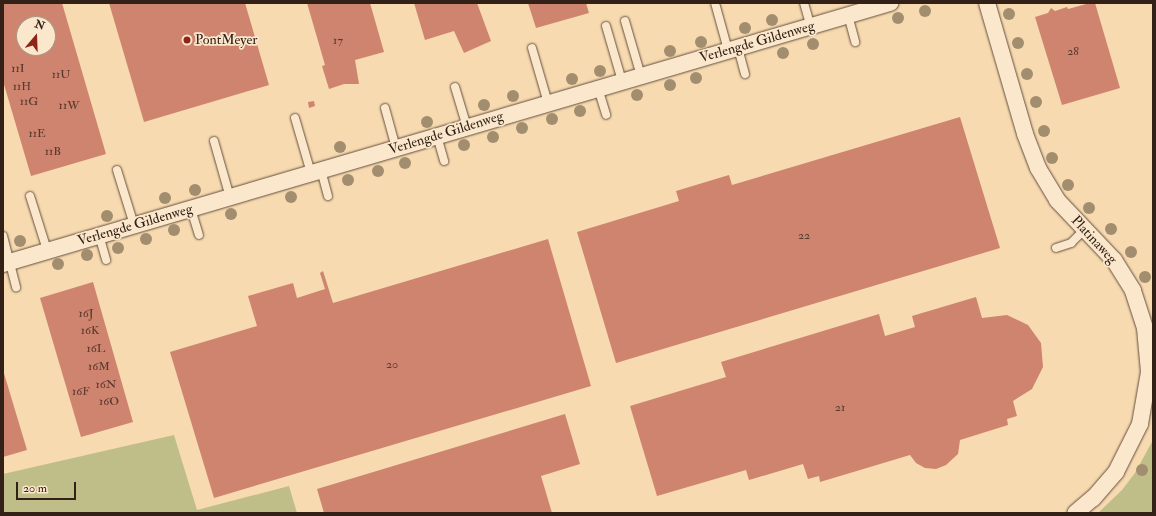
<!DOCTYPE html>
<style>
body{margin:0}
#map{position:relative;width:1156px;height:516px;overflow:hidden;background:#f7dab0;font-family:"IM FELL Double Pica",serif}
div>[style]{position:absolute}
.green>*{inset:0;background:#bfbe89}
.building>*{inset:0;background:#ce846f}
.roads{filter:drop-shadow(0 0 1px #644e3d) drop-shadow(0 0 1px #644e3d)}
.service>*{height:8px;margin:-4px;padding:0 4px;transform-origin:4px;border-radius:4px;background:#fae7cc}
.minor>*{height:16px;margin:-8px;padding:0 8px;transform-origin:8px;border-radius:8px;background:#fae7cc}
.trees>*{width:12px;height:12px;margin:-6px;border-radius:50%;background:#a28e6f}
.dots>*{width:11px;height:11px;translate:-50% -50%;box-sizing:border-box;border:2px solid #fae7cc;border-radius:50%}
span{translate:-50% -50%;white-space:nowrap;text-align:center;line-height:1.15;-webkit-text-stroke:3.5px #fae7cc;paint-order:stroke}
.number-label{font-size:12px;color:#5a392d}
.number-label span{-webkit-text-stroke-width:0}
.poi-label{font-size:14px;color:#332017}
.left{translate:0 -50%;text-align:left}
.street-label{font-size:14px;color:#332017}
.frame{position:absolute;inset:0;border:4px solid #332017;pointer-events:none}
.north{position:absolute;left:16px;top:16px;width:40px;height:40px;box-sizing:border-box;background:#fae7cc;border:1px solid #aa9784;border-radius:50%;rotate:19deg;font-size:11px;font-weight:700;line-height:16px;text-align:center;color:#332017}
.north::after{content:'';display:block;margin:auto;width:14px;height:18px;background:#8f2418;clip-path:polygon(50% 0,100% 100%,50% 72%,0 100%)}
.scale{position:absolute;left:16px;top:482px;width:60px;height:18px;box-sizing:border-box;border:2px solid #332017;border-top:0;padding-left:5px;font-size:12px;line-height:14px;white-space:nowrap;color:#332017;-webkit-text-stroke:3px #fae7cc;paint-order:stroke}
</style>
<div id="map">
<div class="green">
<i style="clip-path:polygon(174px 435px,197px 510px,289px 486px,297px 513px,3px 513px,3px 474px)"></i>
<i style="clip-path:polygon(1153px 440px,1153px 513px,1098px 513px,1122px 490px,1135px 473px)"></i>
</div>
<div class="building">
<i style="clip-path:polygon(evenodd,3px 3px,62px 3px,106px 154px,31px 176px,3px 81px,3px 3px,24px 24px,48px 24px,48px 48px,24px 48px,24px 24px)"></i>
<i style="clip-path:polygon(109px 3px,245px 3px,269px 85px,144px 122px)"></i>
<i style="clip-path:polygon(307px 3px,370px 3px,384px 52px,355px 60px,359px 84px,344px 84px,329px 89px,322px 66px,325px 65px)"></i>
<i style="clip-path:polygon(414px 3px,477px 3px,491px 41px,464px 53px,454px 31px,425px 40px)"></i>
<i style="clip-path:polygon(528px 3px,586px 3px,589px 13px,536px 28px)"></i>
<i style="clip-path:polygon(1090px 3px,1095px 3px,1120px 88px,1062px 105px,1035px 17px,1048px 13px,1051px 8px,1055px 11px,1067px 7px,1068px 9px)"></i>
<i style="clip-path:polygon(314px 101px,315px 106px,309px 108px,308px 102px)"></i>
<i style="clip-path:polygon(960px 117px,1000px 248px,616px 363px,577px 232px,679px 201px,676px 191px,729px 175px,732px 185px)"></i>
<i style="clip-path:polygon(548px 239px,591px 386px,214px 498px,170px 352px,257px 326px,248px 296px,293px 283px,297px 298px,325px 289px,320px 273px,323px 271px,333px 303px)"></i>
<i style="clip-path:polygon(93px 282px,133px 422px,81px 437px,40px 298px)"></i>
<i style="clip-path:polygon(976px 297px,982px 318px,1007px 315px,1028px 325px,1041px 343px,1043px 367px,1032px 389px,1013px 401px,1017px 416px,1007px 419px,1008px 425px,960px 440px,958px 454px,946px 465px,936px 469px,925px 468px,916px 463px,910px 455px,820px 482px,819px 476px,808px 479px,803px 464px,749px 480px,746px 470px,657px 496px,630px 406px,726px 377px,721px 362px,879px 314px,885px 336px,915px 327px,912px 316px)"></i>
<i style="clip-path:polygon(3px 370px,27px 450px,3px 457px)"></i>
<i style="clip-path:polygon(565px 414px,580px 464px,541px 476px,552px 513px,324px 513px,317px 489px)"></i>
</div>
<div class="roads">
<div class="service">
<i style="left:715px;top:3px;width:49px;rotate:74.5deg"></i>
<i style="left:804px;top:3px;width:25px;rotate:74deg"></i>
<i style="left:848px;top:15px;width:28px;rotate:75deg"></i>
<i style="left:625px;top:21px;width:57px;rotate:73.8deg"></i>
<i style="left:606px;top:26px;width:57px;rotate:73.8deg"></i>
<i style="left:532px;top:48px;width:57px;rotate:73.8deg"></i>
<i style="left:738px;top:48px;width:27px;rotate:75deg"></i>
<i style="left:455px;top:87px;width:42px;rotate:73.3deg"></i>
<i style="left:598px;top:88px;width:28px;rotate:73deg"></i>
<i style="left:385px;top:108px;width:41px;rotate:74.6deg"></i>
<i style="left:295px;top:118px;width:57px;rotate:73.8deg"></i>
<i style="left:437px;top:136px;width:26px;rotate:74deg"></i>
<i style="left:214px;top:141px;width:58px;rotate:74.1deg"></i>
<i style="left:117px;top:170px;width:58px;rotate:72.8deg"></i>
<i style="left:321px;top:170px;width:27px;rotate:75deg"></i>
<i style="left:30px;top:196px;width:57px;rotate:72.5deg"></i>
<i style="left:191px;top:209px;width:27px;rotate:73deg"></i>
<i style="left:99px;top:235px;width:26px;rotate:74deg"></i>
<i style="left:3px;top:236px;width:53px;rotate:75.7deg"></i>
<i style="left:1056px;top:248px;width:16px;rotate:-18deg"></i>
<i style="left:1071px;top:243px;width:20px;rotate:-45deg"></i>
</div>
<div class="minor">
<i style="left:987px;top:3px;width:136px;rotate:73.8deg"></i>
<i style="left:1025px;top:134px;width:36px;rotate:69deg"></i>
<i style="left:1038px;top:168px;width:37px;rotate:59deg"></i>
<i style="left:1057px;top:200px;width:83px;rotate:46.5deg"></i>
<i style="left:1114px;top:260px;width:36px;rotate:58deg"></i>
<i style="left:1133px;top:291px;width:39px;rotate:72deg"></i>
<i style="left:1145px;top:328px;width:44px;rotate:84.8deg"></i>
<i style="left:1149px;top:372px;width:53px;rotate:99.8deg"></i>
<i style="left:1140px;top:424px;width:54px;rotate:116.6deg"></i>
<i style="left:1116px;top:472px;width:35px;rotate:131deg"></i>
<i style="left:1093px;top:498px;width:23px;rotate:140deg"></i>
<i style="left:3px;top:264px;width:925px;rotate:-16.4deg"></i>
</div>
</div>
<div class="trees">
<i style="left:925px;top:11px"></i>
<i style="left:1009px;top:14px"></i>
<i style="left:898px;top:18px"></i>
<i style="left:772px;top:20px"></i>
<i style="left:745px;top:28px"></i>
<i style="left:701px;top:42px"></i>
<i style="left:1018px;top:43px"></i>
<i style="left:813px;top:44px"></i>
<i style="left:670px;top:51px"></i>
<i style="left:783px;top:53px"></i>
<i style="left:600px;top:71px"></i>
<i style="left:1027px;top:74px"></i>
<i style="left:696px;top:78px"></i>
<i style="left:572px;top:79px"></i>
<i style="left:670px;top:85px"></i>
<i style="left:637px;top:95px"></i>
<i style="left:513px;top:96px"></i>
<i style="left:1036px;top:102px"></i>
<i style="left:484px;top:105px"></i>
<i style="left:580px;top:111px"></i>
<i style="left:552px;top:119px"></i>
<i style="left:427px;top:122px"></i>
<i style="left:522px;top:128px"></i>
<i style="left:1044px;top:131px"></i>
<i style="left:493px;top:137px"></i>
<i style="left:464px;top:145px"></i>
<i style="left:340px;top:147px"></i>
<i style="left:1052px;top:158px"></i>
<i style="left:405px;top:163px"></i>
<i style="left:378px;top:171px"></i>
<i style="left:348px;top:180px"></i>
<i style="left:1068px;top:185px"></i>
<i style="left:195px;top:190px"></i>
<i style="left:291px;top:197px"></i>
<i style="left:165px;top:198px"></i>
<i style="left:1089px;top:208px"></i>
<i style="left:231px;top:214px"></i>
<i style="left:107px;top:216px"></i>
<i style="left:1111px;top:229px"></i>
<i style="left:174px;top:230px"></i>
<i style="left:146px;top:239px"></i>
<i style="left:20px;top:241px"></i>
<i style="left:118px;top:248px"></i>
<i style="left:1131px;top:252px"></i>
<i style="left:87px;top:255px"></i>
<i style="left:58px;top:264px"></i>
<i style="left:1145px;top:277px"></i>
<i style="left:1142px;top:470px"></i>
</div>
<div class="dots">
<i style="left:187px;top:40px;background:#8f2418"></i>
</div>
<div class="number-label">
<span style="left:338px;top:41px">17</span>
<span style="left:1073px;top:52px">28</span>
<span style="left:18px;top:69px">11I</span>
<span style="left:61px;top:75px">11U</span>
<span style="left:22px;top:87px">11H</span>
<span style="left:29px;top:102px">11G</span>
<span style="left:69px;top:106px">11W</span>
<span style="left:37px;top:134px">11E</span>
<span style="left:53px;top:152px">11B</span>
<span style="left:804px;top:236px">22</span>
<span style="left:86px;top:314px">16J</span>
<span style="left:90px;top:331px">16K</span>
<span style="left:96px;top:349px">16L</span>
<span style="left:392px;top:365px">20</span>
<span style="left:99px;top:367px">16M</span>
<span style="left:106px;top:385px">16N</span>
<span style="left:81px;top:392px">16F</span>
<span style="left:109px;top:402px">16O</span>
<span style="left:840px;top:408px">21</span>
</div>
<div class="poi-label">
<span class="left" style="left:195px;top:40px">PontMeyer</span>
</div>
<div class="street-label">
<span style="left:757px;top:42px;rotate:-16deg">Verlengde Gildenweg</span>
<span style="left:446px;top:133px;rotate:-17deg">Verlengde Gildenweg</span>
<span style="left:135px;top:225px;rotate:-16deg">Verlengde Gildenweg</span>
<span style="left:1094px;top:240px;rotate:47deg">Platinaweg</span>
</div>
<div class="frame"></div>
<div class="north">N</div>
<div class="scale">20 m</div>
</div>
